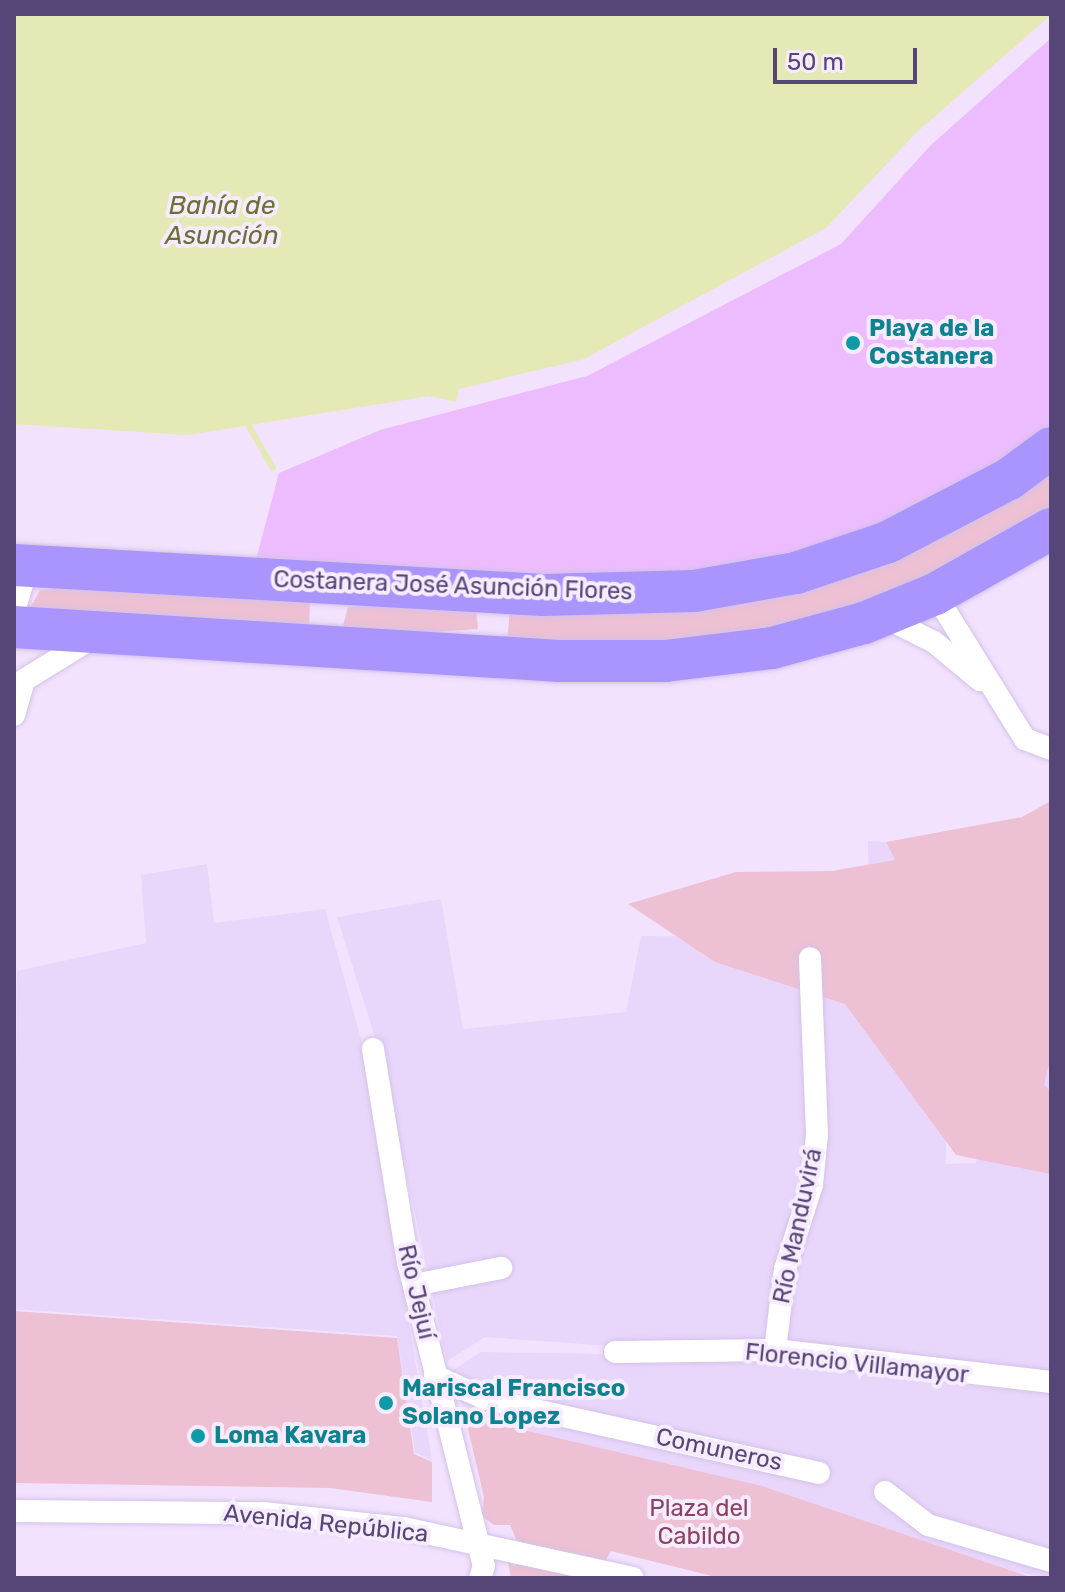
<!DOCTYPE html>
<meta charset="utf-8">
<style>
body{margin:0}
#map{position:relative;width:1065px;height:1592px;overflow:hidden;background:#f2e2fe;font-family:Rubik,sans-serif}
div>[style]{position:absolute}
.residential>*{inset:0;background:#e9d6fb}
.green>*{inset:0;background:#edc0d4}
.sand>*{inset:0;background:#edbcff}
.water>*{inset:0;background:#e4e9b5}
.stream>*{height:6px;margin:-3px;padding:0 3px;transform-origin:3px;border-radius:3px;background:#e4e9b5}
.roads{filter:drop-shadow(0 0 2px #d3c2e8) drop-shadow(0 0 2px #d3c2e8)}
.street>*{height:22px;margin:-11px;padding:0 11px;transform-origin:11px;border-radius:11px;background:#fff}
.highway>*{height:42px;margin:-21px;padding:0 21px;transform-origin:21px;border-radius:21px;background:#aa94fe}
.dots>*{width:22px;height:22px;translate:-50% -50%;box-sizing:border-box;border:4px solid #f6ebff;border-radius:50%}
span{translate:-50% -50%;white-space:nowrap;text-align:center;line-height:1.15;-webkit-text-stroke:8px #f6ebff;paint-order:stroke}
.culture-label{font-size:24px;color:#0d838f;font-weight:700}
.left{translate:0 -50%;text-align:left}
.street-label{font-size:24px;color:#564678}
.park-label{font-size:24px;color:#8c425b}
.water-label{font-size:26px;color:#697133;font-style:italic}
.frame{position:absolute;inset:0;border:16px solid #564678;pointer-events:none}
.scale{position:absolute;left:773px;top:48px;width:144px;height:36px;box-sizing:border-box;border:4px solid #564678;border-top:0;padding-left:10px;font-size:24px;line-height:28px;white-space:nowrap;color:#564678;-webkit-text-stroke:6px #f6ebff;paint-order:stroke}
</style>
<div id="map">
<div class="residential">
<i style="clip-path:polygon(868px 841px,886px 842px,907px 885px,947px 1050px,946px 1164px,976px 1163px,988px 1086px,1051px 982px,1051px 1377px,485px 1337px,447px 1361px,380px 1053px,337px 917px,441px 899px,463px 1029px,626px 1012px,641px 936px,869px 939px)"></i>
<i style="clip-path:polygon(207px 864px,214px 923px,325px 909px,361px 1039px,432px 1460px,415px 1453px,397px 1336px,14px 1309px,17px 971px,146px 943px,141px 875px)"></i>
<i style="clip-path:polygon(481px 1352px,772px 1357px,979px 1387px,1051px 1391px,1051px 1578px,1004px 1570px,768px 1488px,465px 1416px,452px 1371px)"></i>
</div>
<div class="green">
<i style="clip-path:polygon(1051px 467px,1051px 515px,899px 597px,688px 648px,507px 644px,510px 608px)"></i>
<i style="clip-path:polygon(92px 585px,310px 599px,309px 631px,27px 614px,40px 590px)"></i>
<i style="clip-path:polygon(412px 602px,476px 610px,478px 629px,417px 633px,343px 626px,348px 607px)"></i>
<i style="clip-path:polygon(1051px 801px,1051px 1056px,1044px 1085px,1051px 1091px,1051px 1174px,956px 1155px,845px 1004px,715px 962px,628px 904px,736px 872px,832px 871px,895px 860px,886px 842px,1022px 817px)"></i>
<i style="clip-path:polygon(14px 1311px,397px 1338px,414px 1454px,432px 1462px,432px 1502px,330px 1488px,14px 1483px)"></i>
<i style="clip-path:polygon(465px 1416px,762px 1486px,1033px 1578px,720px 1578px,611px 1551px,606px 1560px,617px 1578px,511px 1578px,508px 1561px,514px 1566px,528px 1560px,529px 1547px,516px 1539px,510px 1525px,494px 1525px,482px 1516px,484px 1497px)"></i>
</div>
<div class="sand">
<i style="clip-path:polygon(1051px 38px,1051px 441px,1005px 473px,793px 560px,642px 581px,254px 567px,279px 473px,380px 430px,587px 376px,841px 244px,931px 145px)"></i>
</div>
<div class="water">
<i style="clip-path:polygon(14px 14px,1051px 14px,1051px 15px,917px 132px,826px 228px,584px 359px,459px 389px,456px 402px,429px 396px,188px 435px,14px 424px)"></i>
</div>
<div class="stream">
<i style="left:245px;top:419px;width:56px;rotate:60.3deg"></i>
</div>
<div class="roads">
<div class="street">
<i style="left:935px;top:594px;width:171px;rotate:58.2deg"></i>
<i style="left:1025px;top:739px;width:28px;rotate:21deg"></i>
<i style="left:14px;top:611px;width:48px;rotate:-73.1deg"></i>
<i style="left:882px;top:616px;width:58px;rotate:26.6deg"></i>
<i style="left:934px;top:642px;width:60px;rotate:39.6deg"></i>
<i style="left:14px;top:715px;width:36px;rotate:-74deg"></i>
<i style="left:24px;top:680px;width:79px;rotate:-31.5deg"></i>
<i style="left:373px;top:1049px;width:216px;rotate:80.7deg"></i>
<i style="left:408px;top:1262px;width:313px;rotate:76deg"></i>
<i style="left:484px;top:1566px;width:13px;rotate:108deg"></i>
<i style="left:414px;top:1285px;width:89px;rotate:-11.1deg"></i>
<i style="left:775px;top:1350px;width:82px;rotate:-83deg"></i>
<i style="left:785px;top:1269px;width:88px;rotate:-72.2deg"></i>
<i style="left:812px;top:1185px;width:51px;rotate:-84.4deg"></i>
<i style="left:817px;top:1134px;width:176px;rotate:-92.3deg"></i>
<i style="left:615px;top:1352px;width:160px;rotate:-0.7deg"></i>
<i style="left:775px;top:1350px;width:278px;rotate:6.6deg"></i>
<i style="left:435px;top:1376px;width:56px;rotate:24.3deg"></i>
<i style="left:486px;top:1399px;width:341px;rotate:12.5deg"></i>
<i style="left:885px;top:1492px;width:54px;rotate:37.5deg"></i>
<i style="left:928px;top:1525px;width:128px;rotate:16.3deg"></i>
<i style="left:14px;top:1511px;width:249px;rotate:0.5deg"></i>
<i style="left:263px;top:1513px;width:142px;rotate:6.1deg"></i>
<i style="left:404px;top:1528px;width:234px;rotate:12.3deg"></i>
</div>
<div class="highway">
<i style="left:14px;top:565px;width:530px;rotate:3.25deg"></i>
<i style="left:543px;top:595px;width:151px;rotate:-1.5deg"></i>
<i style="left:694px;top:591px;width:104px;rotate:-10deg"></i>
<i style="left:796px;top:573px;width:97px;rotate:-18.6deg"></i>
<i style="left:888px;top:542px;width:136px;rotate:-27.5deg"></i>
<i style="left:1009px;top:479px;width:52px;rotate:-36.4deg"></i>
<i style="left:14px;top:627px;width:547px;rotate:3.56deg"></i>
<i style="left:560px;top:661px;width:105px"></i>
<i style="left:665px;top:661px;width:108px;rotate:-6.9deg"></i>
<i style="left:772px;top:648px;width:95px;rotate:-15.2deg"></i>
<i style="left:864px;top:623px;width:77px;rotate:-22.2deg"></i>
<i style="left:935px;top:594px;width:133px;rotate:-29.3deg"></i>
</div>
</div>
<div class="dots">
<i style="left:853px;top:343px;background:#0f9aa8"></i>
<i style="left:386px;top:1403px;background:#0f9aa8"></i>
<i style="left:198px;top:1436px;background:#0f9aa8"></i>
</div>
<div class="culture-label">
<span class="left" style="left:869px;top:343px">Playa de la<br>Costanera</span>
<span class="left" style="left:402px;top:1403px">Mariscal Francisco<br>Solano Lopez</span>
<span class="left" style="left:214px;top:1436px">Loma Kavara</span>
</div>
<div class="street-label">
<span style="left:453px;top:586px;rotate:2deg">Costanera José Asunción Flores</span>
<span style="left:798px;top:1226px;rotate:-78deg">Río Manduvirá</span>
<span style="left:416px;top:1292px;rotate:77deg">Río Jejuí</span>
<span style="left:857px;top:1364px;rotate:6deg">Florencio Villamayor</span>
<span style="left:719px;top:1450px;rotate:12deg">Comuneros</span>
<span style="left:326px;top:1524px;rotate:6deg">Avenida República</span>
</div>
<div class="park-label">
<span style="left:699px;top:1523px">Plaza del<br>Cabildo</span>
</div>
<div class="water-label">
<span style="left:222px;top:221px">Bahía de<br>Asunción</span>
</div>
<div class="frame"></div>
<div class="scale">50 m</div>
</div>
